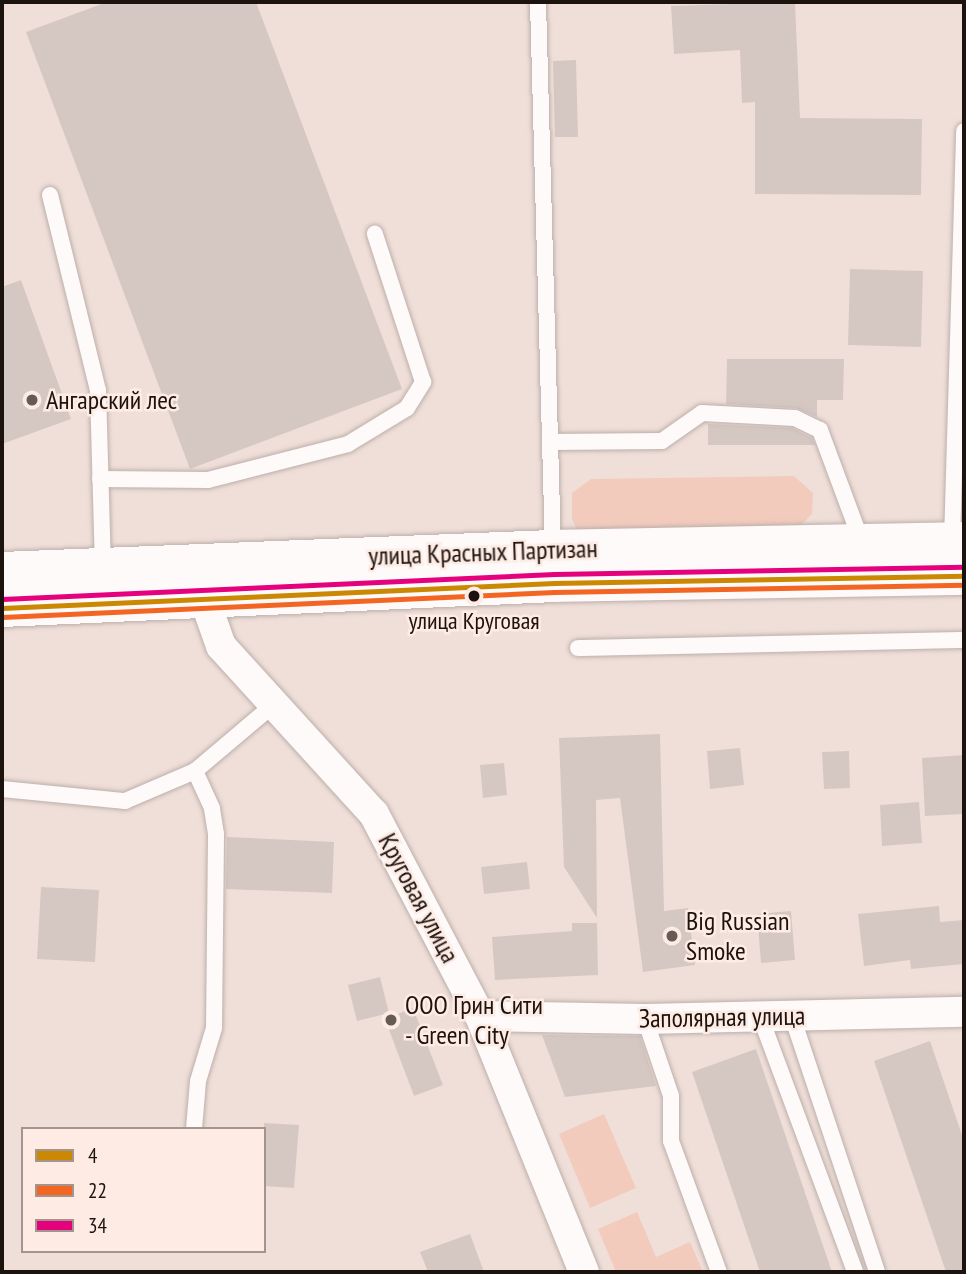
<!DOCTYPE html>
<meta charset="utf-8">
<style>
body{margin:0}
#map{position:relative;width:966px;height:1274px;overflow:hidden;background:#f0dfd9;font-family:"PT Sans Narrow",sans-serif}
div>[style]{position:absolute}
.green>*{inset:0;background:#f2cbbd}
.building>*{inset:0;background:#d5c8c3}
.roads{filter:drop-shadow(0 0 2px #bcafaa) drop-shadow(0 0 2px #bcafaa)}
.service>*{height:16px;margin:-8px;padding:0 8px;transform-origin:8px;border-radius:8px;background:#fdfaf9}
.minor>*{height:30px;margin:-15px;padding:0 15px;transform-origin:15px;border-radius:15px;background:#fdfaf9}
.primary>*{height:38px;margin:-19px;padding:0 19px;transform-origin:19px;border-radius:19px;background:#fdfaf9}
.bus-1>*{height:5px;margin:-2.5px;padding:0 2.5px;transform-origin:2.5px;border-radius:2.5px;background:#cb8803}
.bus-2>*{height:5px;margin:-2.5px;padding:0 2.5px;transform-origin:2.5px;border-radius:2.5px;background:#f26522}
.bus-3>*{height:5px;margin:-2.5px;padding:0 2.5px;transform-origin:2.5px;border-radius:2.5px;background:#e5007d}
.dots>*{width:19px;height:19px;translate:-50% -50%;box-sizing:border-box;border:4px solid #fdebe4;border-radius:50%}
span{translate:-50% -50%;white-space:nowrap;text-align:center;line-height:1.15;-webkit-text-stroke:5px #fdebe4;paint-order:stroke}
.bus-label{font-size:24px;color:#1c120e}
.poi-label{font-size:26px;color:#1c120e}
.left{translate:0 -50%;text-align:left}
.street-label{font-size:26px;color:#1c120e}
.frame{position:absolute;inset:0;border:4px solid #1c120e;pointer-events:none}
.legend{position:absolute;left:21px;top:1127px;width:245px;height:126px;box-sizing:border-box;background:#fdebe4;border:2px solid #a3948e;margin:0;padding:9px 12px;list-style:none;font-size:21px;color:#1c120e}
.legend li{display:flex;align-items:center;gap:14px;height:35px}
.legend b{width:35px;border:2px solid #a3948e}
</style>
<div id="map">
<div class="green">
<i style="clip-path:polygon(794px 476px,813px 493px,812px 514px,800px 526px,577px 530px,572px 519px,572px 493px,591px 479px)"></i>
<i style="clip-path:polygon(604px 1114px,636px 1188px,590px 1208px,559px 1134px)"></i>
<i style="clip-path:polygon(637px 1212px,656px 1257px,690px 1242px,703px 1272px,616px 1272px,598px 1229px)"></i>
</div>
<div class="building">
<i style="clip-path:polygon(107px 2px,256px 2px,402px 389px,190px 469px,26px 32px)"></i>
<i style="clip-path:polygon(795px 2px,800px 118px,922px 119px,921px 195px,755px 194px,755px 102px,742px 103px,740px 50px,674px 54px,671px 6px)"></i>
<i style="clip-path:polygon(576px 60px,578px 137px,555px 137px,553px 61px)"></i>
<i style="clip-path:polygon(850px 269px,923px 271px,921px 347px,848px 345px)"></i>
<i style="clip-path:polygon(21px 280px,71px 419px,2px 444px,2px 287px)"></i>
<i style="clip-path:polygon(727px 359px,844px 359px,843px 400px,817px 400px,817px 417px,796px 408px,726px 404px)"></i>
<i style="clip-path:polygon(708px 424px,792px 428px,812px 438px,815px 445px,708px 445px)"></i>
<i style="clip-path:polygon(660px 734px,664px 911px,688px 908px,695px 965px,643px 972px,620px 798px,596px 800px,597px 918px,564px 867px,559px 738px)"></i>
<i style="clip-path:polygon(740px 748px,744px 785px,710px 789px,707px 751px)"></i>
<i style="clip-path:polygon(849px 751px,850px 788px,824px 789px,822px 752px)"></i>
<i style="clip-path:polygon(964px 755px,964px 814px,925px 816px,922px 758px)"></i>
<i style="clip-path:polygon(504px 763px,507px 795px,483px 798px,480px 765px)"></i>
<i style="clip-path:polygon(919px 802px,922px 843px,882px 846px,880px 805px)"></i>
<i style="clip-path:polygon(227px 837px,334px 842px,332px 893px,226px 889px)"></i>
<i style="clip-path:polygon(527px 862px,530px 889px,484px 894px,481px 867px)"></i>
<i style="clip-path:polygon(41px 887px,99px 890px,95px 962px,37px 959px)"></i>
<i style="clip-path:polygon(939px 906px,940px 922px,964px 920px,964px 964px,911px 969px,910px 960px,864px 966px,858px 914px)"></i>
<i style="clip-path:polygon(791px 911px,795px 960px,761px 963px,757px 914px)"></i>
<i style="clip-path:polygon(572px 923px,597px 923px,598px 975px,495px 980px,492px 937px,572px 931px)"></i>
<i style="clip-path:polygon(380px 977px,389px 1013px,357px 1021px,348px 985px)"></i>
<i style="clip-path:polygon(413px 1008px,443px 1085px,414px 1096px,385px 1019px)"></i>
<i style="clip-path:polygon(542px 1035px,640px 1036px,656px 1086px,565px 1097px)"></i>
<i style="clip-path:polygon(930px 1041px,964px 1141px,964px 1272px,946px 1272px,874px 1061px)"></i>
<i style="clip-path:polygon(756px 1049px,832px 1272px,760px 1272px,692px 1072px)"></i>
<i style="clip-path:polygon(264px 1123px,299px 1125px,294px 1188px,264px 1186px)"></i>
<i style="clip-path:polygon(470px 1234px,484px 1272px,428px 1272px,420px 1252px)"></i>
</div>
<div class="roads">
<div class="service">
<i style="left:538px;top:2px;width:547px;rotate:88.43deg"></i>
<i style="left:50px;top:195px;width:201px;rotate:76.2deg"></i>
<i style="left:98px;top:390px;width:177px;rotate:88.4deg"></i>
<i style="left:550px;top:442px;width:112px;rotate:-0.5deg"></i>
<i style="left:662px;top:441px;width:49px;rotate:-35deg"></i>
<i style="left:702px;top:413px;width:93px;rotate:3.1deg"></i>
<i style="left:795px;top:418px;width:28px;rotate:26deg"></i>
<i style="left:820px;top:430px;width:121px;rotate:69.6deg"></i>
<i style="left:100px;top:479px;width:108px;rotate:0.5deg"></i>
<i style="left:208px;top:480px;width:145px;rotate:-14.4deg"></i>
<i style="left:348px;top:444px;width:69px;rotate:-31.4deg"></i>
<i style="left:407px;top:408px;width:31px;rotate:-58deg"></i>
<i style="left:423px;top:382px;width:156px;rotate:-108deg"></i>
<i style="left:952px;top:541px;width:410px;rotate:-88.3deg"></i>
<i style="left:578px;top:648px;width:386px;rotate:-1.2deg"></i>
<i style="left:2px;top:789px;width:124px;rotate:5.6deg"></i>
<i style="left:125px;top:801px;width:76px;rotate:-23.2deg"></i>
<i style="left:195px;top:771px;width:102px;rotate:-40.2deg"></i>
<i style="left:760px;top:1016px;width:273px;rotate:69.6deg"></i>
<i style="left:792px;top:1016px;width:270px;rotate:71.6deg"></i>
<i style="left:645px;top:1019px;width:81px;rotate:71.3deg"></i>
<i style="left:671px;top:1096px;width:45px;rotate:90deg"></i>
<i style="left:671px;top:1141px;width:140px;rotate:69.9deg"></i>
<i style="left:194px;top:1129px;width:48px;rotate:-85.2deg"></i>
<i style="left:198px;top:1081px;width:55px;rotate:-73.2deg"></i>
<i style="left:214px;top:1028px;width:194px;rotate:-89.4deg"></i>
<i style="left:216px;top:834px;width:26px;rotate:-99deg"></i>
<i style="left:212px;top:808px;width:41px;rotate:-114.7deg"></i>
</div>
<div class="minor">
<i style="left:204px;top:598px;width:51px;rotate:70.5deg"></i>
<i style="left:221px;top:646px;width:227px;rotate:47.7deg"></i>
<i style="left:374px;top:814px;width:228px;rotate:62.3deg"></i>
<i style="left:480px;top:1016px;width:276px;rotate:67.9deg"></i>
<i style="left:480px;top:1016px;width:165px;rotate:1deg"></i>
<i style="left:645px;top:1019px;width:319px;rotate:-1.3deg"></i>
</div>
<div class="primary">
<i style="left:2px;top:571px;width:551px;rotate:-2.29deg"></i>
<i style="left:553px;top:549px;width:411px;rotate:-1.1deg"></i>
<i style="left:2px;top:608px;width:553px;rotate:-2.59deg"></i>
<i style="left:554px;top:583px;width:410px;rotate:-1deg"></i>
</div>
</div>
<div class="bus-1">
<i style="left:2px;top:608px;width:553px;rotate:-2.59deg"></i>
<i style="left:554px;top:583px;width:410px;rotate:-1deg"></i>
</div>
<div class="bus-2">
<i style="left:2px;top:617px;width:553px;rotate:-2.59deg"></i>
<i style="left:554px;top:592px;width:410px;rotate:-1deg"></i>
</div>
<div class="bus-3">
<i style="left:2px;top:599px;width:553px;rotate:-2.59deg"></i>
<i style="left:554px;top:574px;width:410px;rotate:-1deg"></i>
</div>
<div class="dots">
<i style="left:32px;top:400px;background:#665a55"></i>
<i style="left:474px;top:596px;background:#1c120e"></i>
<i style="left:672px;top:936px;background:#665a55"></i>
<i style="left:391px;top:1020px;background:#665a55"></i>
</div>
<div class="bus-label">
<span style="left:474px;top:621px">улица Круговая</span>
</div>
<div class="poi-label">
<span class="left" style="left:46px;top:400px">Ангарский лес</span>
<span class="left" style="left:686px;top:936px">Big Russian<br>Smoke</span>
<span class="left" style="left:405px;top:1020px">ООО Грин Сити<br>- Green City</span>
</div>
<div class="street-label">
<span style="left:483px;top:552px;rotate:-2deg">улица Красных Партизан</span>
<span style="left:419px;top:898px;rotate:62deg">Круговая улица</span>
<span style="left:722px;top:1017px;rotate:-1deg">Заполярная улица</span>
</div>
<div class="frame"></div>
<ul class="legend">
<li><b style="height:9px;background:#cb8803"></b>4</li>
<li><b style="height:9px;background:#f26522"></b>22</li>
<li><b style="height:9px;background:#e5007d"></b>34</li>
</ul>
</div>
